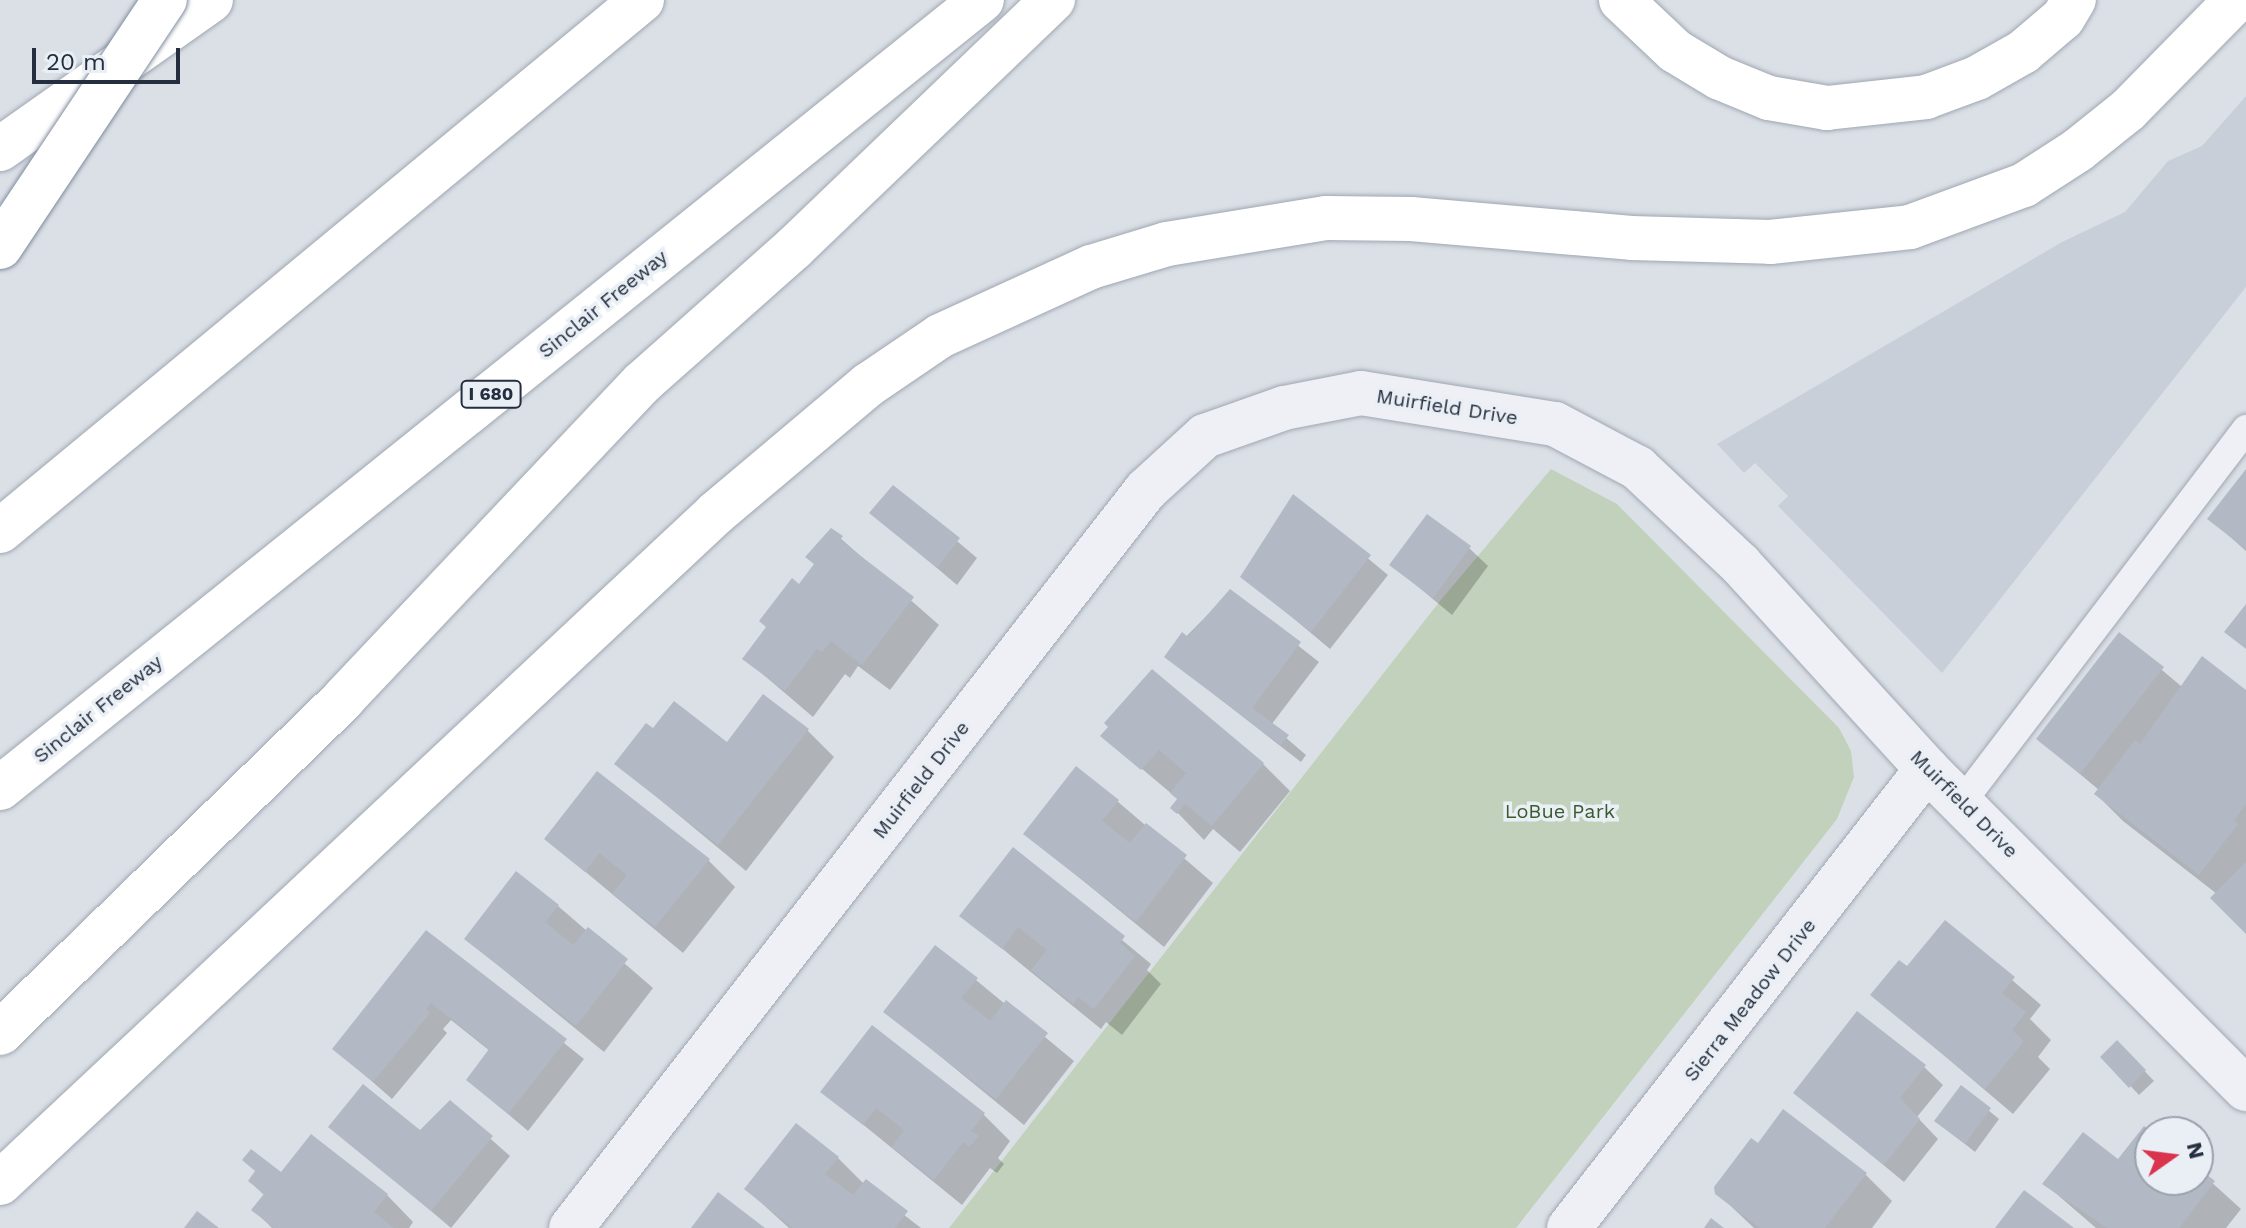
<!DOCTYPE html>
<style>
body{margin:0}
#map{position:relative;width:2246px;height:1228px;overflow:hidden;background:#dbe0e7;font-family:"Work Sans",sans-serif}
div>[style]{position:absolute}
.built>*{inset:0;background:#c9cfd9}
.green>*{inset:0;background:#c1d1bb}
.shadow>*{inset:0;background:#0003}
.building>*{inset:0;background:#b2b9c4}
.roads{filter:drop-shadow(0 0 2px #a0a7b1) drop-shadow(0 0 2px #a0a7b1)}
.lane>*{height:28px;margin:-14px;padding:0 14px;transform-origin:14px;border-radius:14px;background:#eef0f5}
.street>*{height:44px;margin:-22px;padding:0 22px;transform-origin:22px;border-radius:22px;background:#eef0f5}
.highway>*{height:44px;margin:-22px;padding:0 22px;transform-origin:22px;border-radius:22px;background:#fff}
.bridges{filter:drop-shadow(0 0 2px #818d9e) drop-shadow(0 0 2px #818d9e)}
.highway-bridge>*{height:44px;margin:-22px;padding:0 22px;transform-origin:22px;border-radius:22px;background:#fff}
span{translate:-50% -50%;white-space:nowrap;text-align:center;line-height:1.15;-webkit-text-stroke:7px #eaeff5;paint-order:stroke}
.shield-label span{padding:2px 6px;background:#eaeff5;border:2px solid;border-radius:6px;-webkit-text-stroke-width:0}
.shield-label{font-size:18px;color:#242e3e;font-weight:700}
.street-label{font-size:20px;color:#242e3e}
.park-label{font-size:20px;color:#395b30}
.north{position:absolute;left:2134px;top:1116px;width:80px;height:80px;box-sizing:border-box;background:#eaeff5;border:2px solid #9ba2ac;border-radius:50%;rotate:76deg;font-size:22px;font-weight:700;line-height:32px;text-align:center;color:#242e3e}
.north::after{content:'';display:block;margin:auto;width:28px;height:36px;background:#d9334e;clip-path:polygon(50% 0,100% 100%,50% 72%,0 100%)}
.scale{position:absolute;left:32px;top:48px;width:148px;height:36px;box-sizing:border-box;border:4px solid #242e3e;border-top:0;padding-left:10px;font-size:24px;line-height:28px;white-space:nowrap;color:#242e3e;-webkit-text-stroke:6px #eaeff5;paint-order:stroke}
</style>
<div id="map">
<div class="built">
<i style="clip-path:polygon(2246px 96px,2246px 287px,1942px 673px,1778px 506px,1788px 496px,1755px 463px,1744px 473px,1717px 444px,2062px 242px,2125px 212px,2168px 161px,2202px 146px)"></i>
</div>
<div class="green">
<i style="clip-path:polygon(1551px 469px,1617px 504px,1839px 728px,1851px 751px,1854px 777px,1837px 819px,1516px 1228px,949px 1228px,1440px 601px)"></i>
</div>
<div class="shadow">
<i style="clip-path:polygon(2246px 472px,2246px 551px,2210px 519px)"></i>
<i style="clip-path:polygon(893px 487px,977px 558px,957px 585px,872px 513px)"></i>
<i style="clip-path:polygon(1294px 497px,1388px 575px,1330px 649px,1243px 576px)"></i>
<i style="clip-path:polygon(831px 530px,939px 625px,890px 690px,858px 666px,850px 678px,845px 674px,813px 717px,745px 659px,816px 565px,807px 557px)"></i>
<i style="clip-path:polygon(1469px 548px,1488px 566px,1452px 615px,1392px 565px)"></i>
<i style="clip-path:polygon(1230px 592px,1319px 662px,1271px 725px,1306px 755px,1301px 762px,1166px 657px)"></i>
<i style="clip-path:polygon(2120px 635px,2181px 686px,2246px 692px,2246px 931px,2217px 894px,2123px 821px,2096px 794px,2099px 790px,2038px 739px)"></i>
<i style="clip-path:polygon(807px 730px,834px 757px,746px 871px,617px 764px,654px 731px,727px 744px)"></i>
<i style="clip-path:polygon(1103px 736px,1263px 764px,1290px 791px,1240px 852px,1213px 829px,1204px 840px,1173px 808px,1179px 800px)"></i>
<i style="clip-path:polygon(1117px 801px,1213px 883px,1164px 947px,1026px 834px)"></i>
<i style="clip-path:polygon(546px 839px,708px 860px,735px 887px,683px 953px)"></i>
<i style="clip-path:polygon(1013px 850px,1151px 964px,1147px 970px,1161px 984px,1122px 1035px,1106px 1022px,1101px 1029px,962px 916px)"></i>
<i style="clip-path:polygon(558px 906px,653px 988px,604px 1052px,466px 939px)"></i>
<i style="clip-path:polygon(1945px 922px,2041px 1005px,2030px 1019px,2051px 1040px,2038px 1057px,2050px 1069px,2013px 1114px,1873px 995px,1908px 968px)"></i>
<i style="clip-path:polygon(426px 933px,584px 1059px,528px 1131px,468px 1080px,490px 1051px,451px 1020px,443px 1029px,447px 1033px,392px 1099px,334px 1048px)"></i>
<i style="clip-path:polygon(976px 980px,1074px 1061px,1024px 1125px,886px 1012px)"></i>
<i style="clip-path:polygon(2117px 1042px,2154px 1081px,2139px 1095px,2103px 1057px)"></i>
<i style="clip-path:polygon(1924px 1067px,1943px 1085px,1917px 1117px,1938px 1139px,1904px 1182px,1796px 1093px)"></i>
<i style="clip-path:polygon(1961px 1088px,1999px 1119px,1975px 1152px,1946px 1129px)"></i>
<i style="clip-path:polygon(823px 1092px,984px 1115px,1010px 1141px,998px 1158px,1004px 1164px,997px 1173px,990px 1168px,962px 1205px)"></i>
<i style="clip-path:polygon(450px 1103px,510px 1156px,451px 1228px,331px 1126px,420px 1133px)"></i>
<i style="clip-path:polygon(2150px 1133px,2150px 1180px,2198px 1180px,2198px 1170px,2241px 1209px,2226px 1228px,2096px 1228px,2045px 1184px,2118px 1162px)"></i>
<i style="clip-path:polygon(1758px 1146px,1865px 1174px,1892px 1201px,1872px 1228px,1754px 1228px,1717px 1193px)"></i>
<i style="clip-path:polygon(838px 1158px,864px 1184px,921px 1228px,789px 1228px,746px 1189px)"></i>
<i style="clip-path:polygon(281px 1175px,387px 1195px,413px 1222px,409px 1228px,272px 1228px,254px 1210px,265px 1196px,250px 1181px)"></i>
</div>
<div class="building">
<i style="clip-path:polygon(2246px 469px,2246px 549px,2207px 519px)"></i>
<i style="clip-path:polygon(893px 485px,960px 538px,937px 568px,869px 513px)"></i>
<i style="clip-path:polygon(1293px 494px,1371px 555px,1311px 632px,1240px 577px)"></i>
<i style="clip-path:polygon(1427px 514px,1471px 546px,1433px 598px,1389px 565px)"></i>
<i style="clip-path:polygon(831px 528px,843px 536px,840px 540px,914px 597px,862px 665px,831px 641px,822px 652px,817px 649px,785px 691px,742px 659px,766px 627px,759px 621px,792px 578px,799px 584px,814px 564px,805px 557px)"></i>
<i style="clip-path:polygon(1230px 589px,1301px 642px,1252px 708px,1289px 735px,1281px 745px,1164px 657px,1182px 632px,1188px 637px)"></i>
<i style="clip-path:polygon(2246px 604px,2246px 649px,2224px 632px)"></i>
<i style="clip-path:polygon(2119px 632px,2164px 667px,2080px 774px,2036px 739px)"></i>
<i style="clip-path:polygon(2202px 656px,2246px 690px,2246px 804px,2234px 820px,2238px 824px,2199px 875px,2094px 794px,2135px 740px,2140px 744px)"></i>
<i style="clip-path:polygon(1152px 669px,1264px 763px,1212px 826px,1185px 804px,1177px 814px,1170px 808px,1177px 799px,1170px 793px,1186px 773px,1159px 750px,1141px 770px,1100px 736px,1108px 727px,1104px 723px)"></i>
<i style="clip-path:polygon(763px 694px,809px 729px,718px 845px,614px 764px,646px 723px,653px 728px,674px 701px,727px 742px)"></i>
<i style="clip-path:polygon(1076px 766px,1119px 800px,1102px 821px,1130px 843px,1146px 823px,1187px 855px,1136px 922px,1023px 834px)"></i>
<i style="clip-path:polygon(597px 771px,710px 859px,655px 927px,612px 894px,627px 875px,599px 853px,585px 872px,544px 839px)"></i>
<i style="clip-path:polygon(1013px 847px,1125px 936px,1120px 943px,1135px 956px,1094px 1009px,1078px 997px,1073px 1004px,1031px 970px,1047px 950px,1018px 927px,1002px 949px,959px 916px)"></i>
<i style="clip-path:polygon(2246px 862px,2246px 934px,2210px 898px)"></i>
<i style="clip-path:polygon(516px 871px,559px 905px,545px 922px,573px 945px,588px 927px,628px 959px,576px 1026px,464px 939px)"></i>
<i style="clip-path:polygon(1945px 920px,2015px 977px,2002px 993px,2026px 1012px,2012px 1030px,2024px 1041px,1985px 1089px,1870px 995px,1899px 960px,1907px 966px)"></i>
<i style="clip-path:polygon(426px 930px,567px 1039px,508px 1114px,466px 1080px,489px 1049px,431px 1003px,426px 1009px,430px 1013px,373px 1082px,332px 1049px)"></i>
<i style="clip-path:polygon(935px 945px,978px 978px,961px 998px,990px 1021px,1006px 1000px,1048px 1033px,996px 1099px,883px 1012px)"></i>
<i style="clip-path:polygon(1857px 1011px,1926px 1065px,1900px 1098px,1920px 1119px,1884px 1165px,1793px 1093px)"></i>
<i style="clip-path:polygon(872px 1025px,985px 1113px,971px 1131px,979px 1136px,969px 1147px,963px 1142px,934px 1180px,892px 1147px,904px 1130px,876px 1108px,863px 1125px,820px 1092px)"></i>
<i style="clip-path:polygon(2117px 1040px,2146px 1070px,2129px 1088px,2100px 1057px)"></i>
<i style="clip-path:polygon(363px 1084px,420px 1130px,450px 1100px,493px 1136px,431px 1211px,328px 1127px)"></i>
<i style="clip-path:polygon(1961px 1085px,1991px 1108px,1965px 1144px,1934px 1121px)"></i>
<i style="clip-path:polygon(1783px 1109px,1867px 1173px,1825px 1228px,1760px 1228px,1715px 1194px,1714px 1187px,1751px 1138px,1758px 1143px)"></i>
<i style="clip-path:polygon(796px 1123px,839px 1157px,825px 1174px,853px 1195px,866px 1179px,908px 1211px,895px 1228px,793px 1228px,744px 1189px)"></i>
<i style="clip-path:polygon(2144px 1126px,2150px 1130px,2150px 1180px,2198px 1180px,2198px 1168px,2215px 1181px,2179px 1228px,2107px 1228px,2042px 1184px,2083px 1132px,2118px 1159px)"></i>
<i style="clip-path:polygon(311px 1134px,388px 1194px,374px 1212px,394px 1228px,274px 1228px,251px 1210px,264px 1194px,248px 1181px,255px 1171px,242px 1160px,251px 1149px,281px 1172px)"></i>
<i style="clip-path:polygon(2024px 1190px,2074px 1228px,1995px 1228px)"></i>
<i style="clip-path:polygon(718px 1192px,765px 1228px,691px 1228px)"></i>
<i style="clip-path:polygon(197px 1211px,219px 1228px,184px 1228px)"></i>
<i style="clip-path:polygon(1711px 1218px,1724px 1228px,1704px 1228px)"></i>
</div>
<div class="roads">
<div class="lane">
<i style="left:1962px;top:802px;width:469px;rotate:-52.7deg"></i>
</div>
<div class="street">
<i style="left:571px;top:1228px;width:936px;rotate:-52.08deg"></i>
<i style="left:1146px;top:490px;width:80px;rotate:-42.5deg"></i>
<i style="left:1205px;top:436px;width:84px;rotate:-19.5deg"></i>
<i style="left:1284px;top:408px;width:78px;rotate:-11deg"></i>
<i style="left:1361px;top:393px;width:196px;rotate:9.1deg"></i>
<i style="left:1555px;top:424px;width:94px;rotate:27.9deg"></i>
<i style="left:1638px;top:468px;width:140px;rotate:43.3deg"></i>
<i style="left:1740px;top:564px;width:277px;rotate:47.6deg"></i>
<i style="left:1927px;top:769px;width:452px;rotate:45.1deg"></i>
<i style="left:1569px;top:1228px;width:582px;rotate:-52.05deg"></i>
</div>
<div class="highway">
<i style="left:1621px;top:0;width:74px;rotate:43.4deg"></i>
<i style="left:1675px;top:51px;width:52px;rotate:31deg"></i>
<i style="left:1720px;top:78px;width:53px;rotate:22.2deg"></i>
<i style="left:1769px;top:98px;width:59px;rotate:9.8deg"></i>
<i style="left:1827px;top:108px;width:100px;rotate:-6.3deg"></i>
<i style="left:1926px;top:97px;width:54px;rotate:-20.4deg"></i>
<i style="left:1977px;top:78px;width:53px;rotate:-29.5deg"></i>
<i style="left:2023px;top:52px;width:52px;rotate:-40.4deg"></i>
<i style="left:2063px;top:18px;width:21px;rotate:-59deg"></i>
<i style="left:0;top:149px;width:258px;rotate:-35.2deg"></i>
<i style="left:0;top:531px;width:833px;rotate:-39.59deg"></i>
<i style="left:0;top:788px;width:1259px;rotate:-38.75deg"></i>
<i style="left:0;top:1033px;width:479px;rotate:-44.2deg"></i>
<i style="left:343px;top:699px;width:436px;rotate:-46.6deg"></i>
<i style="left:643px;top:382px;width:202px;rotate:-41.6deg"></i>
<i style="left:794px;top:248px;width:359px;rotate:-43.8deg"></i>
<i style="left:0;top:1183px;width:981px;rotate:-43.1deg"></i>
<i style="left:716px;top:513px;width:199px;rotate:-40.1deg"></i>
<i style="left:868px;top:385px;width:87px;rotate:-34.2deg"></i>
<i style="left:940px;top:336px;width:166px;rotate:-24.6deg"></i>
<i style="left:1091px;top:267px;width:79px;rotate:-16.8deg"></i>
<i style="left:1167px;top:244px;width:161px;rotate:-9.3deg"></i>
<i style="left:1326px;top:218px;width:85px;rotate:0.7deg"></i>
<i style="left:1411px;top:219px;width:221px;rotate:4.9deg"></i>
<i style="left:1631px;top:238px;width:139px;rotate:1.6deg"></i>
<i style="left:1770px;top:242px;width:141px;rotate:-6.1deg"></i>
<i style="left:1910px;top:227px;width:121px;rotate:-20.2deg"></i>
<i style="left:2024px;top:185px;width:64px;rotate:-32.9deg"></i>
<i style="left:2078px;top:150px;width:64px;rotate:-38.7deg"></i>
<i style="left:2128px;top:110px;width:154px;rotate:-45.5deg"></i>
</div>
</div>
<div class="bridges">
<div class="highway-bridge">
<i style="left:0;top:247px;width:297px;rotate:-56.3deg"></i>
</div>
</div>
<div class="shield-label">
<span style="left:491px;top:394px">I 680</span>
</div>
<div class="street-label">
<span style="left:603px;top:304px;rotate:-39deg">Sinclair Freeway</span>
<span style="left:1447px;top:407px;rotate:9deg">Muirfield Drive</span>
<span style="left:98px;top:709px;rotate:-39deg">Sinclair Freeway</span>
<span style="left:921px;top:780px;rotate:-52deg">Muirfield Drive</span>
<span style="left:1964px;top:804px;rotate:45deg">Muirfield Drive</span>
<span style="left:1750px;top:1000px;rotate:-52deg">Sierra Meadow Drive</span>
</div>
<div class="park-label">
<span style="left:1560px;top:811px">LoBue Park</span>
</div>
<div class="north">N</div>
<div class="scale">20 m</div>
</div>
